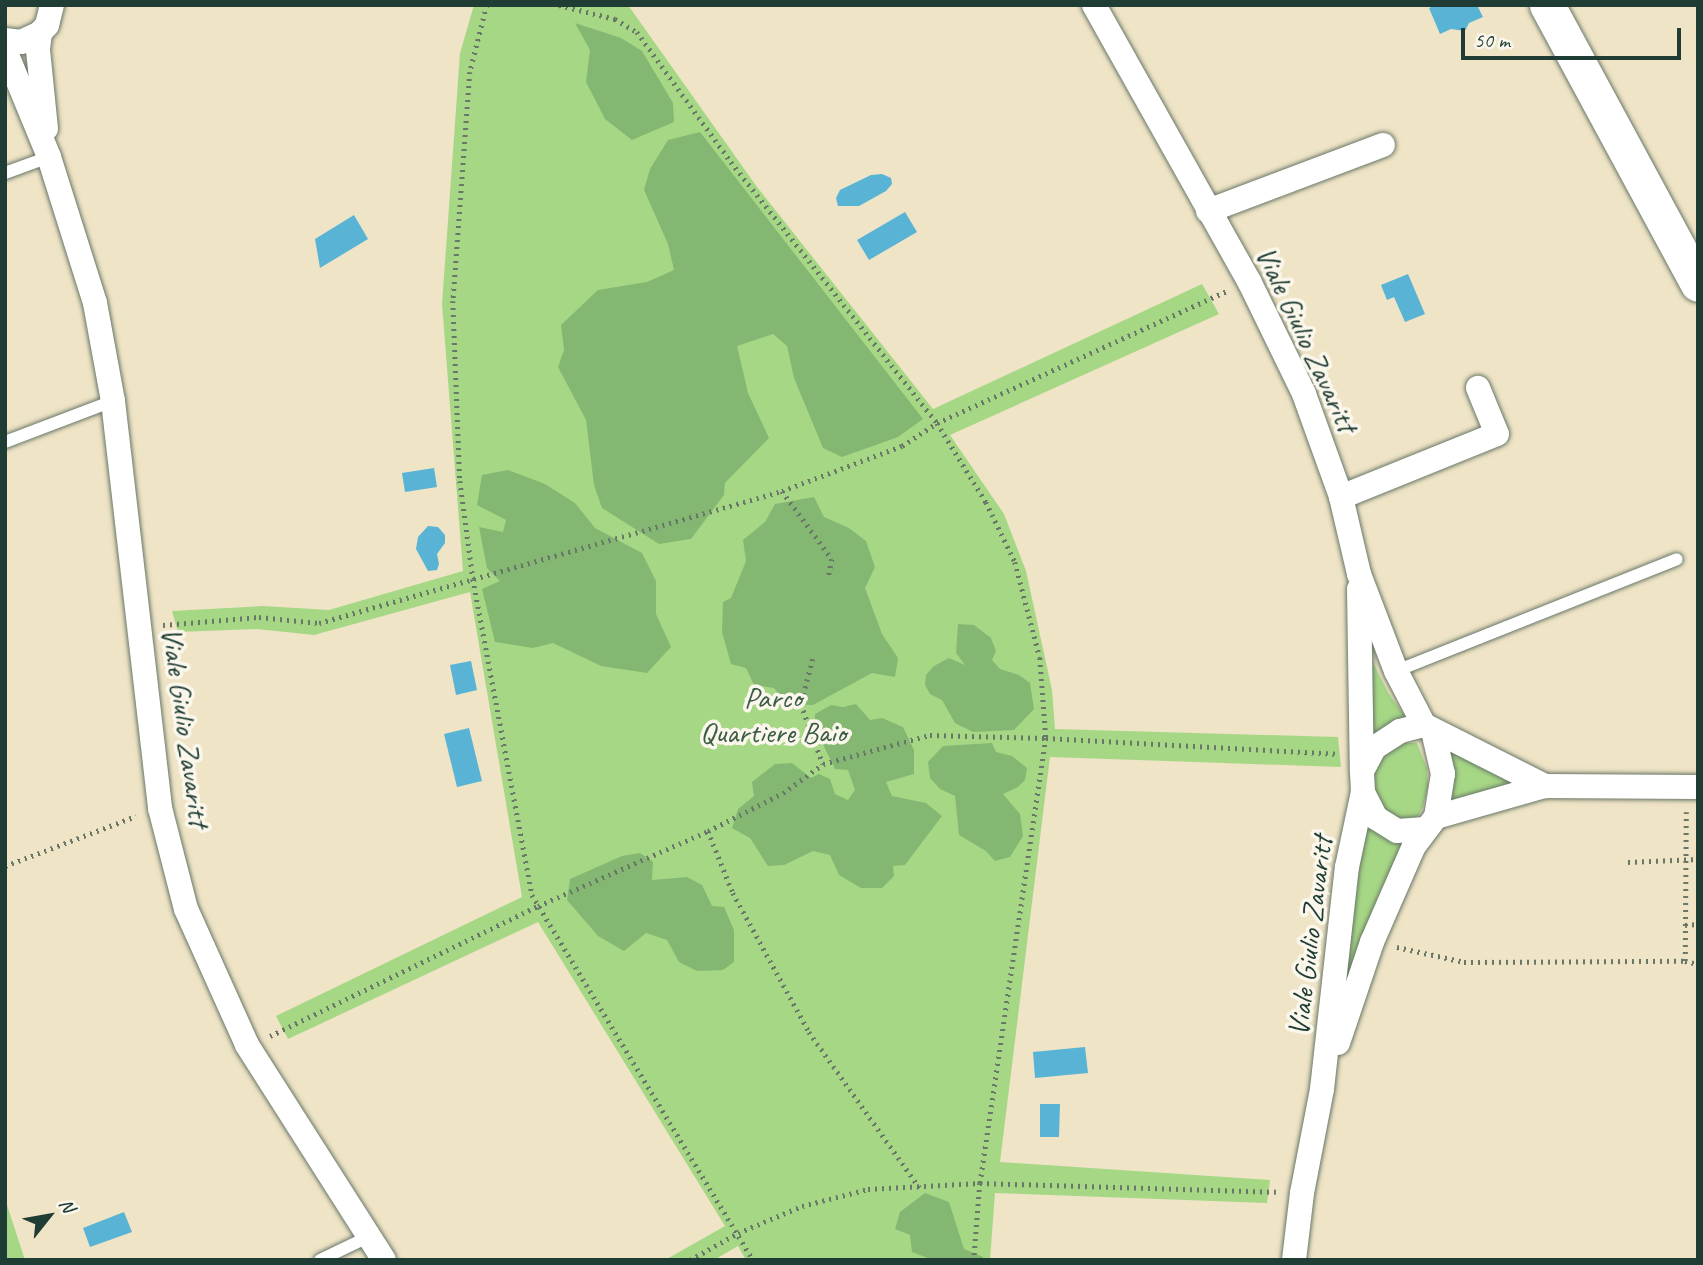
<!DOCTYPE html>
<style>
body{margin:0}
#map{position:relative;width:1703px;height:1265px;overflow:hidden;background:#efe4c6;font-family:Caveat,sans-serif}
div>[style]{position:absolute}
.green>*{inset:0;background:#a6d785}
.forest>*{inset:0;background:#84b872}
.water>*{inset:0;background:#58b3d5}
.path>*{height:4.5px;margin-top:-2.25px;transform-origin:0;background:repeating-linear-gradient(90deg,#687767 0 2px,transparent 0 7px)}
.roads{filter:drop-shadow(0 0 2px #687767) drop-shadow(0 0 2px #687767)}
.lane>*{height:12px;margin:-6px;padding:0 6px;transform-origin:6px;border-radius:6px;background:#fff}
.street>*{height:24px;margin:-12px;padding:0 12px;transform-origin:12px;border-radius:12px;background:#fff}
.secondary>*{height:35px;margin:-17.5px;padding:0 17.5px;transform-origin:17.5px;border-radius:17.5px;background:#fff}
span{translate:-50% -50%;white-space:nowrap;text-align:center;line-height:1.15;-webkit-text-stroke:7px #fbf7ec;paint-order:stroke}
.street-label{font-size:30px;color:#1f3d34}
.park-label{font-size:30px;color:#3a5c44}
.frame{position:absolute;inset:0;border:7px solid #1f3d34;pointer-events:none}
.north{position:absolute;left:14px;top:1181px;width:70px;height:70px;-webkit-text-stroke:5px #fbf7ec;paint-order:stroke;rotate:59deg;font-size:19px;font-weight:700;line-height:28px;text-align:center;color:#1f3d34}
.north::after{content:'';display:block;margin:auto;width:24px;height:32px;background:#1f3d34;clip-path:polygon(50% 0,100% 100%,50% 72%,0 100%)}
.scale{position:absolute;left:1461px;top:28px;width:220px;height:32px;box-sizing:border-box;border:4px solid #1f3d34;border-top:0;padding-left:9px;font-size:21px;line-height:24px;white-space:nowrap;color:#1f3d34;-webkit-text-stroke:5px #fbf7ec;paint-order:stroke}
</style>
<div id="map">
<div class="green">
<i style="clip-path:polygon(474px 5px,628px 5px,757px 187px,933px 409px,1202px 284px,1219px 314px,950px 435px,1004px 514px,1026px 571px,1052px 690px,1055px 729px,1338px 737px,1341px 767px,1050px 757px,1000px 1162px,1270px 1180px,1267px 1203px,995px 1193px,990px 1260px,746px 1260px,738px 1246px,714px 1260px,665px 1260px,725px 1226px,538px 922px,288px 1039px,276px 1016px,522px 897px,470px 592px,314px 635px,257px 629px,178px 632px,172px 611px,263px 606px,329px 610px,463px 571px,442px 304px,460px 53px)"></i>
<i style="clip-path:polygon(1369px 655px,1389px 694px,1407px 719px,1372px 736px)"></i>
<i style="clip-path:polygon(1399px 743px,1417px 743px,1427px 768px,1428px 787px,1423px 807px,1418px 817px,1409px 820px,1399px 819px,1377px 804px,1370px 776px,1387px 750px)"></i>
<i style="clip-path:polygon(1449px 751px,1510px 782px,1511px 788px,1449px 809px)"></i>
<i style="clip-path:polygon(1365px 824px,1407px 841px,1381px 889px,1347px 980px,1341px 982px)"></i>
<i style="clip-path:polygon(5px 1199px,25px 1260px,5px 1260px)"></i>
</div>
<div class="forest">
<i style="clip-path:polygon(575px 23px,621px 38px,642px 51px,673px 103px,674px 122px,632px 140px,605px 119px,586px 82px,590px 50px)"></i>
<i style="clip-path:polygon(700px 132px,923px 419px,898px 437px,842px 457px,823px 448px,794px 378px,787px 346px,773px 334px,737px 346px,748px 393px,769px 438px,725px 483px,724px 495px,691px 539px,659px 544px,602px 508px,594px 485px,586px 420px,558px 367px,564px 350px,561px 325px,598px 290px,647px 282px,674px 270px,668px 244px,644px 190px,650px 169px,668px 140px)"></i>
<i style="clip-path:polygon(508px 470px,545px 484px,575px 503px,595px 528px,642px 553px,656px 581px,656px 614px,671px 647px,647px 673px,601px 666px,553px 643px,533px 648px,495px 642px,482px 589px,500px 581px,487px 568px,479px 527px,503px 532px,506px 520px,477px 505px,482px 475px)"></i>
<i style="clip-path:polygon(814px 497px,824px 517px,849px 528px,866px 541px,875px 567px,865px 588px,882px 634px,898px 658px,895px 677px,872px 673px,813px 705px,787px 704px,774px 688px,754px 685px,746px 668px,731px 664px,722px 632px,723px 602px,731px 598px,746px 561px,743px 540px,765px 522px,775px 504px)"></i>
<i style="clip-path:polygon(958px 624px,974px 625px,991px 638px,996px 651px,992px 660px,1000px 669px,1019px 675px,1030px 683px,1034px 709px,1014px 730px,973px 732px,955px 723px,942px 700px,930px 694px,925px 685px,926px 675px,934px 666px,949px 658px,965px 665px,956px 653px)"></i>
<i style="clip-path:polygon(856px 704px,870px 720px,882px 718px,903px 727px,914px 750px,914px 774px,886px 782px,892px 796px,926px 803px,942px 816px,905px 865px,893px 866px,894px 876px,882px 888px,861px 888px,839px 875px,830px 855px,813px 851px,784px 865px,768px 866px,750px 838px,732px 828px,738px 809px,754px 796px,752px 782px,775px 764px,792px 763px,811px 778px,819px 774px,830px 779px,835px 794px,848px 800px,855px 790px,848px 770px,835px 769px,815px 728px,815px 714px,831px 705px,843px 707px)"></i>
<i style="clip-path:polygon(992px 743px,996px 752px,1012px 756px,1027px 768px,1025px 780px,1018px 787px,1003px 794px,1020px 814px,1023px 836px,1010px 857px,995px 861px,986px 851px,959px 835px,955px 796px,940px 789px,930px 778px,928px 762px,943px 746px)"></i>
<i style="clip-path:polygon(640px 853px,653px 862px,652px 880px,687px 877px,702px 885px,712px 906px,724px 907px,734px 930px,734px 962px,723px 970px,697px 971px,679px 962px,667px 940px,646px 933px,624px 951px,598px 936px,567px 900px,570px 879px,622px 856px)"></i>
<i style="clip-path:polygon(925px 1193px,949px 1202px,964px 1249px,983px 1257px,983px 1260px,933px 1260px,912px 1252px,910px 1235px,895px 1229px,900px 1212px)"></i>
</div>
<div class="water">
<i style="clip-path:polygon(1436px 5px,1477px 5px,1483px 17px,1469px 23px,1465px 31px,1451px 29px,1440px 34px,1429px 8px)"></i>
<i style="clip-path:polygon(882px 174px,891px 178px,892px 184px,886px 191px,859px 206px,838px 206px,836px 198px,840px 190px,871px 175px)"></i>
<i style="clip-path:polygon(905px 212px,917px 232px,869px 260px,857px 240px)"></i>
<i style="clip-path:polygon(354px 215px,368px 239px,320px 268px,315px 239px)"></i>
<i style="clip-path:polygon(1408px 274px,1425px 314px,1405px 322px,1394px 297px,1387px 300px,1381px 285px)"></i>
<i style="clip-path:polygon(434px 468px,437px 487px,405px 492px,402px 473px)"></i>
<i style="clip-path:polygon(428px 526px,438px 527px,445px 535px,445px 543px,437px 554px,439px 564px,437px 570px,428px 571px,416px 549px,418px 537px)"></i>
<i style="clip-path:polygon(471px 661px,477px 690px,456px 695px,450px 665px)"></i>
<i style="clip-path:polygon(469px 728px,482px 781px,457px 787px,444px 734px)"></i>
<i style="clip-path:polygon(1085px 1047px,1088px 1073px,1035px 1078px,1033px 1052px)"></i>
<i style="clip-path:polygon(1040px 1104px,1060px 1104px,1059px 1137px,1040px 1137px)"></i>
<i style="clip-path:polygon(124px 1212px,132px 1232px,90px 1247px,83px 1228px)"></i>
</div>
<div class="path">
<i style="left:487px;top:5px;width:69px;rotate:104.2deg"></i>
<i style="left:470px;top:72px;width:230px;rotate:94.2deg"></i>
<i style="left:453px;top:301px;width:180px;rotate:87.8deg"></i>
<i style="left:460px;top:481px;width:99px;rotate:82.4deg"></i>
<i style="left:473px;top:579px;width:321px;rotate:79.4deg"></i>
<i style="left:532px;top:895px;width:427px;rotate:58.8deg"></i>
<i style="left:559px;top:5px;width:58px;rotate:14deg"></i>
<i style="left:615px;top:19px;width:26px;rotate:31deg"></i>
<i style="left:637px;top:32px;width:160px;rotate:54.1deg"></i>
<i style="left:731px;top:162px;width:333px;rotate:51.7deg"></i>
<i style="left:937px;top:423px;width:93px;rotate:58.2deg"></i>
<i style="left:986px;top:502px;width:67px;rotate:64.2deg"></i>
<i style="left:1015px;top:562px;width:99px;rotate:75.4deg"></i>
<i style="left:1040px;top:658px;width:80px;rotate:85.7deg"></i>
<i style="left:1046px;top:738px;width:450px;rotate:98.4deg"></i>
<i style="left:980px;top:1183px;width:77px;rotate:94.5deg"></i>
<i style="left:782px;top:491px;width:84px;rotate:53.7deg"></i>
<i style="left:832px;top:559px;width:20px;rotate:101deg"></i>
<i style="left:163px;top:625px;width:96px;rotate:-4.8deg"></i>
<i style="left:259px;top:617px;width:60px;rotate:5.7deg"></i>
<i style="left:319px;top:623px;width:481px;rotate:-15.9deg"></i>
<i style="left:782px;top:491px;width:128px;rotate:-20.6deg"></i>
<i style="left:902px;top:446px;width:42px;rotate:-33.3deg"></i>
<i style="left:937px;top:423px;width:318px;rotate:-24.5deg"></i>
<i style="left:813px;top:659px;width:47px;rotate:104.9deg"></i>
<i style="left:801px;top:704px;width:64px;rotate:69.9deg"></i>
<i style="left:708px;top:831px;width:67px;rotate:68deg"></i>
<i style="left:733px;top:893px;width:158px;rotate:61.3deg"></i>
<i style="left:809px;top:1032px;width:191px;rotate:54.6deg"></i>
<i style="left:1628px;top:862px;width:70px;rotate:-2.5deg"></i>
<i style="left:5px;top:866px;width:140px;rotate:-20.9deg"></i>
<i style="left:1685px;top:925px;width:13px;rotate:-4deg"></i>
<i style="left:1397px;top:947px;width:69px;rotate:12.6deg"></i>
<i style="left:1464px;top:962px;width:221px;rotate:-0.3deg"></i>
<i style="left:1685px;top:961px;width:149px;rotate:-89.6deg"></i>
<i style="left:1685px;top:961px;width:13px;rotate:13deg"></i>
<i style="left:270px;top:1036px;width:298px;rotate:-25.9deg"></i>
<i style="left:538px;top:906px;width:186px;rotate:-23.8deg"></i>
<i style="left:708px;top:831px;width:84px;rotate:-26.9deg"></i>
<i style="left:783px;top:793px;width:49px;rotate:-35.9deg"></i>
<i style="left:823px;top:764px;width:111px;rotate:-15.2deg"></i>
<i style="left:930px;top:735px;width:116px;rotate:1.5deg"></i>
<i style="left:1046px;top:738px;width:291px;rotate:3.1deg"></i>
<i style="left:690px;top:1260px;width:55px;rotate:-29.4deg"></i>
<i style="left:738px;top:1233px;width:69px;rotate:-22.9deg"></i>
<i style="left:802px;top:1206px;width:68px;rotate:-14.4deg"></i>
<i style="left:868px;top:1189px;width:112px;rotate:-3.1deg"></i>
<i style="left:980px;top:1183px;width:296px;rotate:1.7deg"></i>
</div>
<div class="roads">
<div class="lane">
<i style="left:5px;top:173px;width:47px;rotate:-20deg"></i>
<i style="left:5px;top:442px;width:116px;rotate:-20.8deg"></i>
<i style="left:1396px;top:671px;width:302px;rotate:-21.7deg"></i>
<i style="left:320px;top:1260px;width:55px;rotate:-25.6deg"></i>
</div>
<div class="street">
<i style="left:1094px;top:5px;width:317px;rotate:60.7deg"></i>
<i style="left:1249px;top:281px;width:126px;rotate:64deg"></i>
<i style="left:1304px;top:394px;width:109px;rotate:70.2deg"></i>
<i style="left:1341px;top:497px;width:79px;rotate:76.8deg"></i>
<i style="left:1359px;top:574px;width:104px;rotate:69.1deg"></i>
<i style="left:1396px;top:671px;width:61px;rotate:62.6deg"></i>
<i style="left:40px;top:33px;width:17px;rotate:97deg"></i>
<i style="left:38px;top:50px;width:79px;rotate:84.2deg"></i>
<i style="left:5px;top:40px;width:16px;rotate:7deg"></i>
<i style="left:21px;top:42px;width:21px;rotate:-25deg"></i>
<i style="left:40px;top:33px;width:11px;rotate:-49deg"></i>
<i style="left:47px;top:25px;width:21px;rotate:-76deg"></i>
<i style="left:5px;top:50px;width:116px;rotate:67.6deg"></i>
<i style="left:49px;top:157px;width:153px;rotate:72.5deg"></i>
<i style="left:95px;top:303px;width:100px;rotate:79.6deg"></i>
<i style="left:113px;top:401px;width:410px;rotate:83.4deg"></i>
<i style="left:160px;top:808px;width:104px;rotate:75.6deg"></i>
<i style="left:186px;top:909px;width:149px;rotate:65.8deg"></i>
<i style="left:247px;top:1045px;width:255px;rotate:57.5deg"></i>
<i style="left:1208px;top:211px;width:187px;rotate:-20.7deg"></i>
<i style="left:1341px;top:497px;width:168px;rotate:-22deg"></i>
<i style="left:1497px;top:434px;width:50px;rotate:-112.4deg"></i>
<i style="left:1359px;top:589px;width:182px;rotate:89.1deg"></i>
<i style="left:1436px;top:817px;width:113px;rotate:-15.9deg"></i>
<i style="left:1545px;top:786px;width:153px;rotate:0.4deg"></i>
<i style="left:1425px;top:829px;width:28px;rotate:176deg"></i>
<i style="left:1397px;top:831px;width:25px;rotate:-148deg"></i>
<i style="left:1376px;top:818px;width:29px;rotate:-117deg"></i>
<i style="left:1363px;top:792px;width:21px;rotate:-93deg"></i>
<i style="left:1362px;top:771px;width:26px;rotate:-62deg"></i>
<i style="left:1374px;top:748px;width:31px;rotate:-33deg"></i>
<i style="left:1400px;top:731px;width:25px;rotate:-14deg"></i>
<i style="left:1424px;top:725px;width:136px;rotate:26.8deg"></i>
<i style="left:1338px;top:1043px;width:107px;rotate:-71.4deg"></i>
<i style="left:1372px;top:942px;width:105px;rotate:-66.4deg"></i>
<i style="left:1414px;top:846px;width:36px;rotate:-53deg"></i>
<i style="left:1436px;top:817px;width:44px;rotate:-80.8deg"></i>
<i style="left:1443px;top:774px;width:44px;rotate:-103.1deg"></i>
<i style="left:1294px;top:1260px;width:67px;rotate:-83.2deg"></i>
<i style="left:1302px;top:1193px;width:106px;rotate:-79.1deg"></i>
<i style="left:1322px;top:1089px;width:223px;rotate:-83.6deg"></i>
<i style="left:1347px;top:867px;width:77px;rotate:-78deg"></i>
</div>
<div class="secondary">
<i style="left:1547px;top:5px;width:317px;rotate:61.6deg"></i>
</div>
</div>
<div class="street-label">
<span style="left:1307px;top:339px;rotate:65deg">Viale Giulio Zavaritt</span>
<span style="left:186px;top:727px;rotate:82deg">Viale Giulio Zavaritt</span>
<span style="left:1310px;top:936px;rotate:-83deg">Viale Giulio Zavaritt</span>
</div>
<div class="park-label">
<span style="left:773px;top:714px">Parco<br>Quartiere Baio</span>
</div>
<div class="frame"></div>
<div class="north">N</div>
<div class="scale">50 m</div>
</div>
